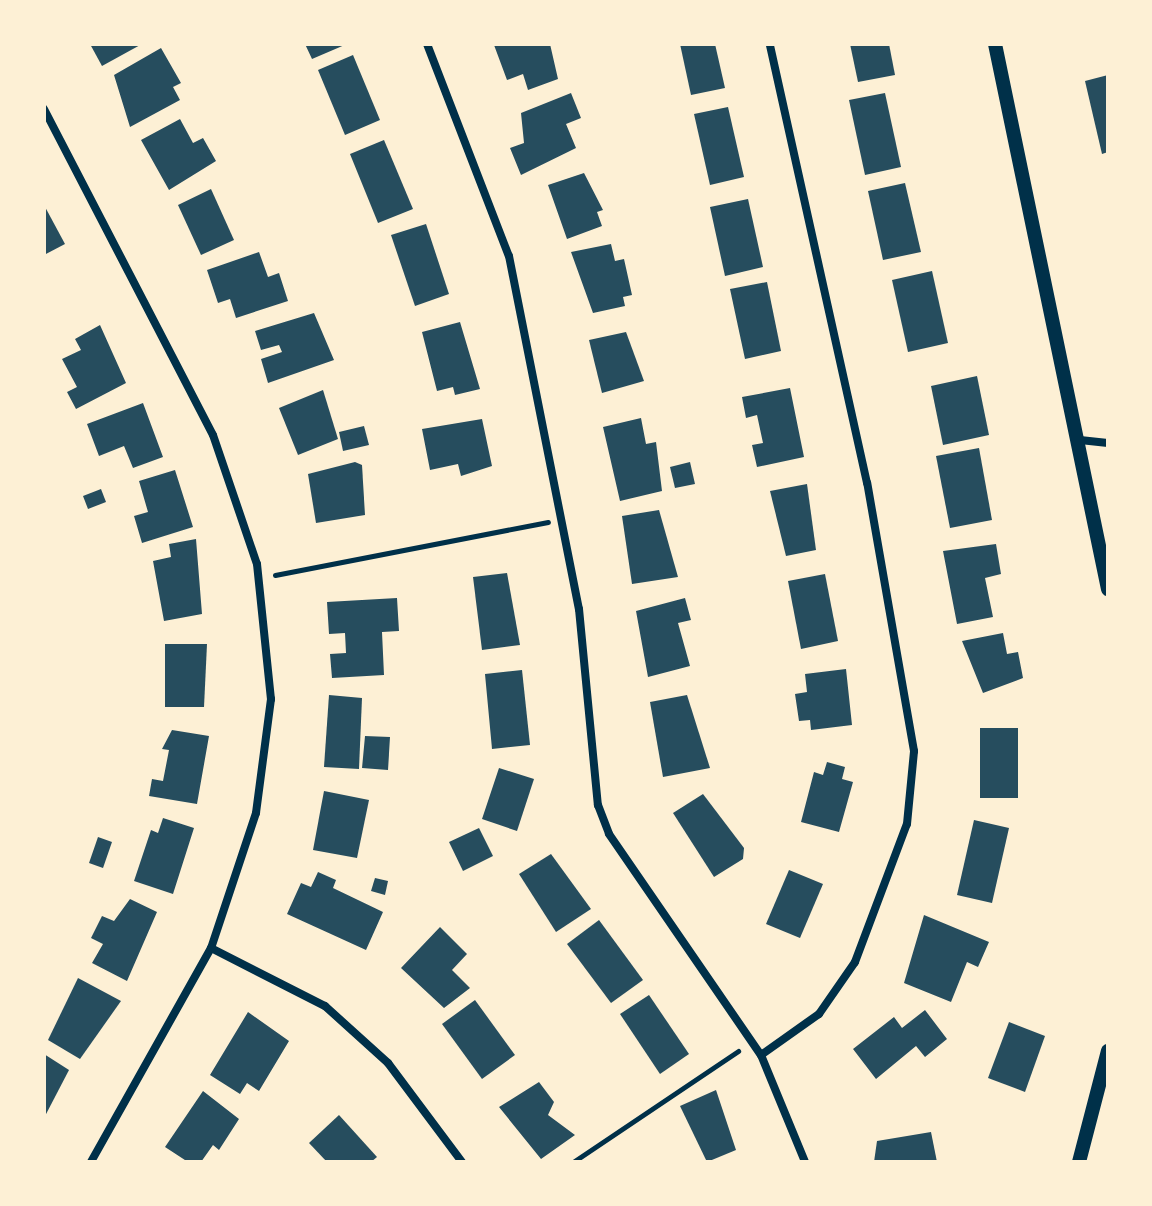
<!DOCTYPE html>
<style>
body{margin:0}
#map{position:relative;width:1152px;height:1206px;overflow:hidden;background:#fdf0d5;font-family:"Playfair Display",serif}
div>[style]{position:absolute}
.building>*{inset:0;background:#264d5e}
.path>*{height:5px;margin:-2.5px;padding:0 2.5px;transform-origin:2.5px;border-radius:2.5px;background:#003049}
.minor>*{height:8px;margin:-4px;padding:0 4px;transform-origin:4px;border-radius:4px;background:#003049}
.tertiary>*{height:14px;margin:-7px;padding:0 7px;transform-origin:7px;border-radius:7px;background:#003049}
span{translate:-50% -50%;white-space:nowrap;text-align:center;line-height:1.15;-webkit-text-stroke:8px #fdf0d5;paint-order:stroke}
.frame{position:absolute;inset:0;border:46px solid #fdf0d5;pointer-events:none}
</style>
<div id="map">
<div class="building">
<i style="clip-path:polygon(90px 44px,142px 44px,102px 66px)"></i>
<i style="clip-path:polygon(305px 44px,347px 44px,312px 59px)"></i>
<i style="clip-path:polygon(550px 44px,558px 79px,528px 90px,523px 74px,507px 80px,494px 45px)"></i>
<i style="clip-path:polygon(680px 44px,715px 44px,725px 88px,691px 95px)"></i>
<i style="clip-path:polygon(850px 44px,889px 44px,895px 75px,858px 82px)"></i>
<i style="clip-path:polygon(161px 48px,181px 83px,173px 87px,180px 100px,130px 127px,114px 75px)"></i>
<i style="clip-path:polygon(353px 55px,380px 120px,345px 135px,318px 70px)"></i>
<i style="clip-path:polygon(1108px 75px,1108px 152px,1102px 154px,1085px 81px)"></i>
<i style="clip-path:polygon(571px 93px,581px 118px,566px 124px,576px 148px,521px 175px,510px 148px,524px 143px,521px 113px)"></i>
<i style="clip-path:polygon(885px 93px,901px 167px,865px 175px,849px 100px)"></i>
<i style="clip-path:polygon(728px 107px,744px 177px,710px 185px,694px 114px)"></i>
<i style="clip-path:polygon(180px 119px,193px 143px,203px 138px,216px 161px,169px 190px,141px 140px)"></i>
<i style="clip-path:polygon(384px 140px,413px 209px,378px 223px,350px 154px)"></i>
<i style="clip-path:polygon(584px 173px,603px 210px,597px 212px,602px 226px,567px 239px,548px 185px)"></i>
<i style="clip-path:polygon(905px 183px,921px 252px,883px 260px,868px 191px)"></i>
<i style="clip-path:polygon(211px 189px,234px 240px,201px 255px,178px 205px)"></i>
<i style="clip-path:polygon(748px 199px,763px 267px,725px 276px,710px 207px)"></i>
<i style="clip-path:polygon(44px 205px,65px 244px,44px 255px)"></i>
<i style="clip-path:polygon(426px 224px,449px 294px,415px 306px,391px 235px)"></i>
<i style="clip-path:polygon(611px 244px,615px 261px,624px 259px,632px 295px,623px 297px,625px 306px,593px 313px,571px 252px)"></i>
<i style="clip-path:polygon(259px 252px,268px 277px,279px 273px,288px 301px,236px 318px,230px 299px,218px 303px,207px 270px)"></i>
<i style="clip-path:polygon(932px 271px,948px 343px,908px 352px,892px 280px)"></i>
<i style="clip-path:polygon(767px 282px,781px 351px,745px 359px,730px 289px)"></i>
<i style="clip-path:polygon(314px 313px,334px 360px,268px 383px,261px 359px,282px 352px,279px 345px,261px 350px,255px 331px)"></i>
<i style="clip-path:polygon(460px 322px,480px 389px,455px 395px,453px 387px,437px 391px,422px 332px)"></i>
<i style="clip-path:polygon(100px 325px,126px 383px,76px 409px,67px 392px,77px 387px,62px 359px,81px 350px,75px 339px)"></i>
<i style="clip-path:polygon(626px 332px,644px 381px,602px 393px,589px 340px)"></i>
<i style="clip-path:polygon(977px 376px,989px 435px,943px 445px,931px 386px)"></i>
<i style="clip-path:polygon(790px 388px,804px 457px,757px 467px,752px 445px,763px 443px,757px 415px,746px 418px,742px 397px)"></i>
<i style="clip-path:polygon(323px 390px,338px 439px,298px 455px,279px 408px)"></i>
<i style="clip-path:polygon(143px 403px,163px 457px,133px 468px,124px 446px,99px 456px,87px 424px)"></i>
<i style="clip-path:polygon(641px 418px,646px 444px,656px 442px,662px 491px,620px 501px,603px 427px)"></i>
<i style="clip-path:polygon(482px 419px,492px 466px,461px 476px,458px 464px,430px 470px,422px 429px)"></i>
<i style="clip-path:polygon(364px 426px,369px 445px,343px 451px,339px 432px)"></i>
<i style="clip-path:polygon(979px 448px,992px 520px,950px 528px,936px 456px)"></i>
<i style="clip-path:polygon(355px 462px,362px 465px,365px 515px,316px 523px,308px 474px)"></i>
<i style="clip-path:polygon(690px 462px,695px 484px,675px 488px,670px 467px)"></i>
<i style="clip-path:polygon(175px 470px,193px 527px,142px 543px,134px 516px,148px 512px,139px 481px)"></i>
<i style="clip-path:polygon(807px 484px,816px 550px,786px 556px,770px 491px)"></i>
<i style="clip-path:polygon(101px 489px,106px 502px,88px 509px,83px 496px)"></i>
<i style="clip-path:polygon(659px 510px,678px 577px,632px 584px,622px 516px)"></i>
<i style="clip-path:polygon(196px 539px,202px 614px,164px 621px,153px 561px,171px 557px,169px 544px)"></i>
<i style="clip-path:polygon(996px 544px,1001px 574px,985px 578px,993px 617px,957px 624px,943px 551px)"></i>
<i style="clip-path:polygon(507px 573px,520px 645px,482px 650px,473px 577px)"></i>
<i style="clip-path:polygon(825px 574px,838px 641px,801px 649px,788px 581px)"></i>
<i style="clip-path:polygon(397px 598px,399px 631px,382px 632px,384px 675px,332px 678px,330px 654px,346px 653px,345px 633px,329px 634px,327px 602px)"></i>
<i style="clip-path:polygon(685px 598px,691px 620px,678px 623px,690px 666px,648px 677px,636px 611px)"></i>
<i style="clip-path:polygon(1003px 633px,1007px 654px,1018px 652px,1023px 678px,983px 693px,962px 641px)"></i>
<i style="clip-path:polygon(165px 644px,207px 644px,204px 707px,165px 707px)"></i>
<i style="clip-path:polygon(846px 669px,852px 725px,811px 730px,810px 720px,799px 721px,795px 694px,807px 692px,805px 674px)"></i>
<i style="clip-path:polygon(522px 670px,530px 745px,492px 749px,485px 674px)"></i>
<i style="clip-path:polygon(329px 695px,362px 698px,359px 769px,324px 767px)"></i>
<i style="clip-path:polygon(687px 695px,710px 768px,663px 777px,650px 702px)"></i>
<i style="clip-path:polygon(980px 728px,1018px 728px,1018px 798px,980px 798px)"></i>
<i style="clip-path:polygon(172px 730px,209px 736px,197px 804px,149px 796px,152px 779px,163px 781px,169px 750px,162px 749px)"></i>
<i style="clip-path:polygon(365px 736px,390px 737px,388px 770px,362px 768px)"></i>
<i style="clip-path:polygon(827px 762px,845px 767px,842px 779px,853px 782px,839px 832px,801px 822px,814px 772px,823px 775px)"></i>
<i style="clip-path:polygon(499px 768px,534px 779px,517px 831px,482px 819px)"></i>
<i style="clip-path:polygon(324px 791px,369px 800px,357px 858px,313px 850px)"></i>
<i style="clip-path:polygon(703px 794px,744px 848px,743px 859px,714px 877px,673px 813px)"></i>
<i style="clip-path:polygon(163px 818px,194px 828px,173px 894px,134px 881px,151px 830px,158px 833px)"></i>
<i style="clip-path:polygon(974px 820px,1009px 828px,992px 903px,957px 895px)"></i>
<i style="clip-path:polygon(479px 828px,493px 856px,463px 871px,449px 842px)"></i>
<i style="clip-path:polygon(98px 837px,112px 842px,103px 868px,89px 863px)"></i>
<i style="clip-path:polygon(551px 854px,591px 909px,556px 932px,519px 874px)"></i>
<i style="clip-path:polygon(789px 870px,823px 884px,800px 938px,766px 924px)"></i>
<i style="clip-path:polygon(318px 872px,336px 880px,333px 888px,383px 912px,366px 950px,287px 914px,301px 883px,311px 887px)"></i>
<i style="clip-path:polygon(375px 878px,388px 881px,385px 895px,371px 891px)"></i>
<i style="clip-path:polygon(130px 899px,157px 912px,127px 981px,92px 963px,103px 944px,91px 938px,102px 916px,114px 921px)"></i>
<i style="clip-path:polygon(924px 915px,989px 942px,978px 967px,967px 962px,951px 1002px,904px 983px)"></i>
<i style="clip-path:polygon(599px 920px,643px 980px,611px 1003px,567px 944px)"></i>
<i style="clip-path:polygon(440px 927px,467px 954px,452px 970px,470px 988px,444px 1008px,401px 968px)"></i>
<i style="clip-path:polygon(78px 978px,121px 1001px,80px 1059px,48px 1040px)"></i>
<i style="clip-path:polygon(649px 995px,689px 1054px,660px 1074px,620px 1014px)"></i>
<i style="clip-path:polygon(475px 1000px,515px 1055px,482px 1079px,442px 1024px)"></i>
<i style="clip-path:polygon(925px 1010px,947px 1039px,925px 1057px,916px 1046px,876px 1079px,853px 1049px,894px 1017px,902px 1028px)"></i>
<i style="clip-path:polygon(248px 1012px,289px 1041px,259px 1091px,247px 1083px,240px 1094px,210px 1075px)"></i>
<i style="clip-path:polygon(1009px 1022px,1045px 1036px,1025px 1092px,988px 1078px)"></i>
<i style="clip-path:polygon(44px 1054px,69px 1070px,44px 1118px)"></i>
<i style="clip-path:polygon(539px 1082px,554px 1102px,548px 1115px,575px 1135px,541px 1159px,499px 1107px)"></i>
<i style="clip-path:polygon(716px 1090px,736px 1150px,707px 1162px,680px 1106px)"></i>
<i style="clip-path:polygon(203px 1091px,239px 1119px,219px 1150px,213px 1145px,201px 1162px,188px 1162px,165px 1147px)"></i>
<i style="clip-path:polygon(339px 1115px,377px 1157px,371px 1162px,327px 1162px,309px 1143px)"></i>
<i style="clip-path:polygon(931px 1132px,937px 1162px,874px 1162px,877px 1141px)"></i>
</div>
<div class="path">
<i style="left:275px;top:575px;width:278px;rotate:-11deg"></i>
<i style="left:573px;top:1162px;width:199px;rotate:-33.9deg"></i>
</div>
<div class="minor">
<i style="left:427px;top:44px;width:227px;rotate:68.9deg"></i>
<i style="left:509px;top:256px;width:360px;rotate:78.8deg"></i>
<i style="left:579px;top:609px;width:197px;rotate:84.5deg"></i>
<i style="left:598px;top:805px;width:31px;rotate:69deg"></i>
<i style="left:609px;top:834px;width:268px;rotate:55.5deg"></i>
<i style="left:761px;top:1055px;width:116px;rotate:67.6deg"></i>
<i style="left:44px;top:109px;width:367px;rotate:62.6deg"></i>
<i style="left:213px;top:435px;width:136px;rotate:71.2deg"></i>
<i style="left:257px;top:564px;width:136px;rotate:84.1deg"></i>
<i style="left:271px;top:699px;width:115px;rotate:97.5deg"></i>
<i style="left:256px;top:813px;width:142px;rotate:108.4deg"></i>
<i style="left:211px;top:948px;width:245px;rotate:119.3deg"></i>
<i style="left:1080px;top:440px;width:28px;rotate:6deg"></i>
<i style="left:211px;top:948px;width:128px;rotate:27deg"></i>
<i style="left:325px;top:1006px;width:85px;rotate:42.1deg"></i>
<i style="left:388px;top:1063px;width:124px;rotate:53.2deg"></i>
<i style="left:761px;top:1055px;width:71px;rotate:-35.3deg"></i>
<i style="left:819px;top:1014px;width:63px;rotate:-55.3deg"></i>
<i style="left:855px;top:962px;width:147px;rotate:-69.4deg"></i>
<i style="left:907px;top:824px;width:73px;rotate:-84.5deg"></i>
<i style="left:914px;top:751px;width:272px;rotate:-99.9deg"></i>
<i style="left:867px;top:483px;width:450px;rotate:-102.5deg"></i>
</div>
<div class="tertiary">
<i style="left:995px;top:44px;width:557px;rotate:78.29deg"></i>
<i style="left:1079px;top:1162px;width:115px;rotate:-75.4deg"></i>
</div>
<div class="frame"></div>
</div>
